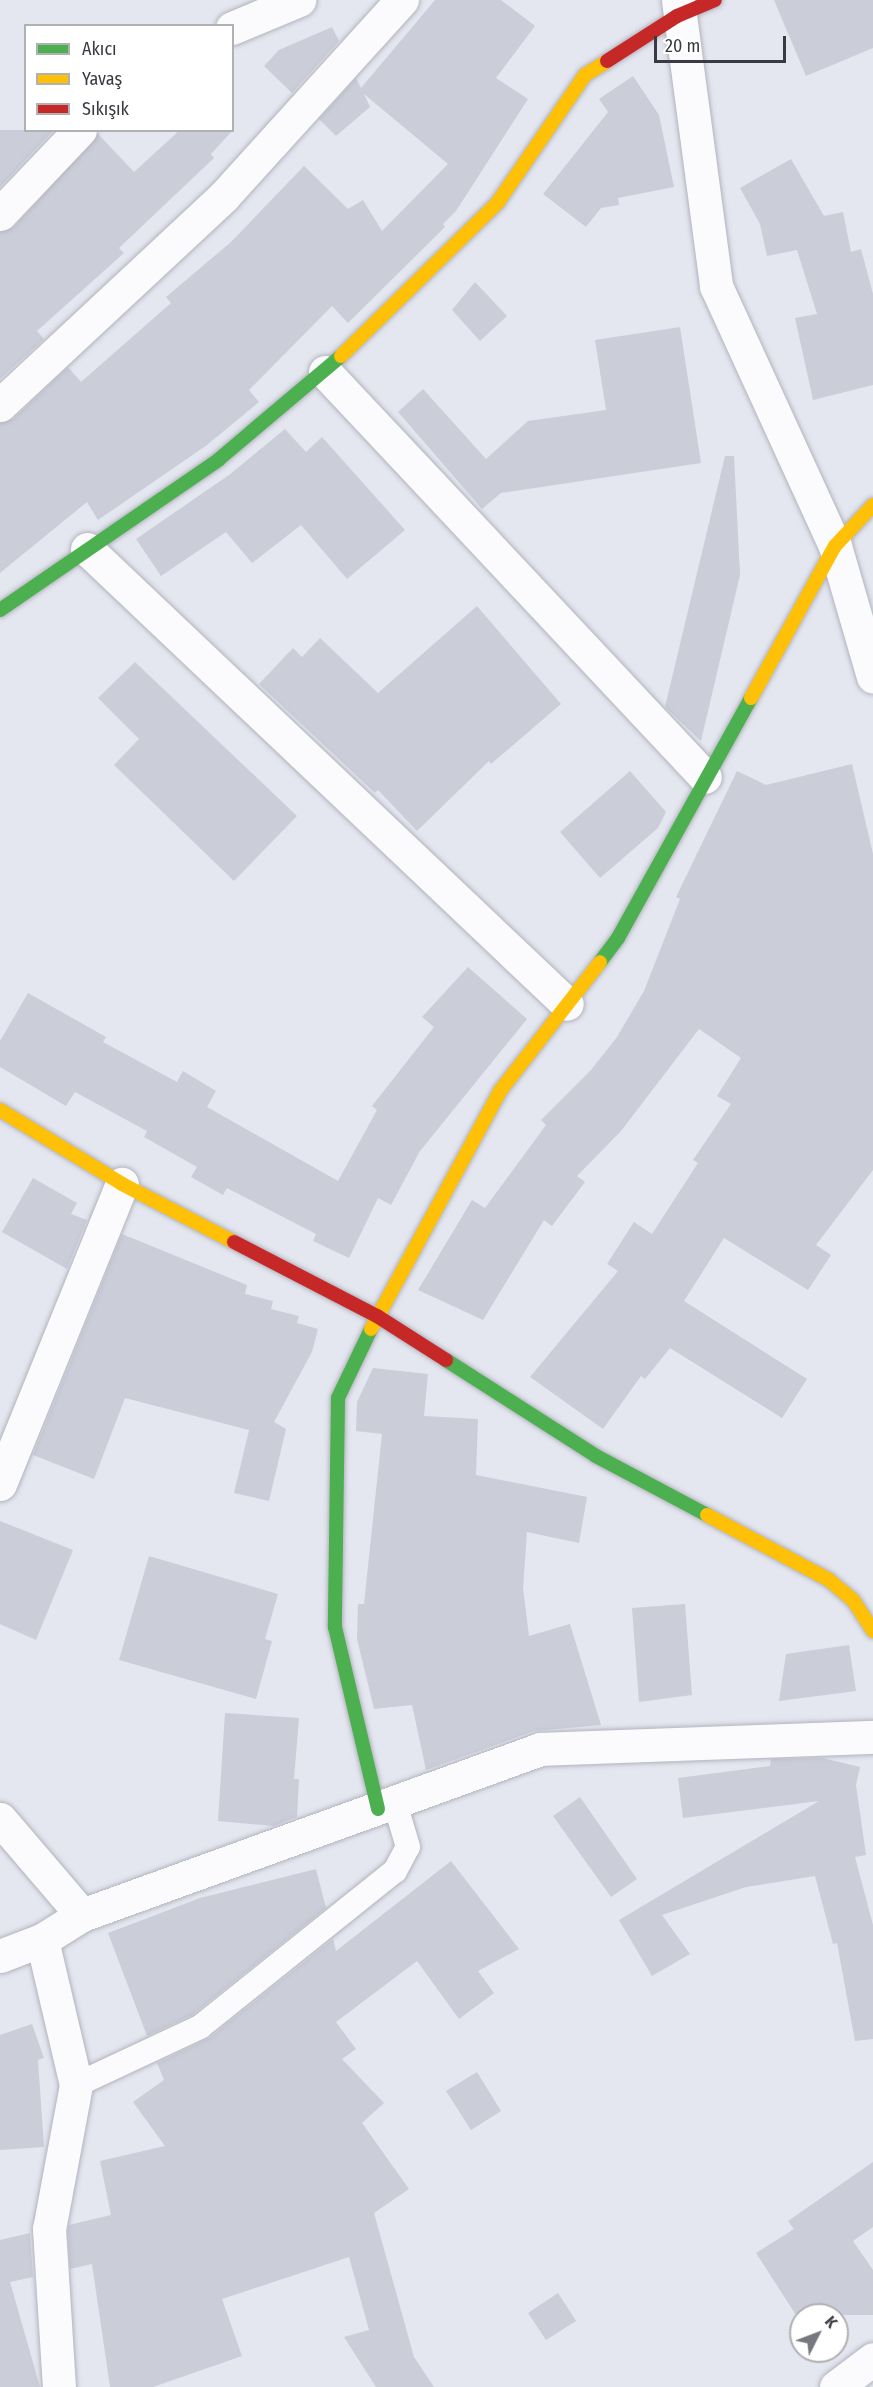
<!DOCTYPE html>
<meta charset="utf-8">
<style>
body{margin:0}
#map{position:relative;width:873px;height:2387px;overflow:hidden;background:#e4e6f0;font-family:"Fira Sans Condensed",sans-serif}
div>[style]{position:absolute}
.building>*{inset:0;background:#cbcdd9}
.roads{filter:drop-shadow(0 0 2px #b2b4bc) drop-shadow(0 0 2px #b2b4bc)}
.lane>*{height:24px;margin:-12px;padding:0 12px;transform-origin:12px;border-radius:12px;background:#fbfbfd}
.street>*{height:33px;margin:-16.5px;padding:0 16.5px;transform-origin:16.5px;border-radius:16.5px;background:#fbfbfd}
.fast>*{height:14px;margin:-7px;padding:0 7px;transform-origin:7px;border-radius:7px;background:#4caf50}
.slow>*{height:14px;margin:-7px;padding:0 7px;transform-origin:7px;border-radius:7px;background:#ffc107}
.jam>*{height:14px;margin:-7px;padding:0 7px;transform-origin:7px;border-radius:7px;background:#c62828}
span{translate:-50% -50%;white-space:nowrap;text-align:center;line-height:1.15;-webkit-text-stroke:5px #fff;paint-order:stroke}
.legend{position:absolute;left:24px;top:24px;width:210px;height:108px;box-sizing:border-box;background:#fff;border:2px solid #b0b1b3;margin:0;padding:8px 10px;list-style:none;font-size:18px;color:#3a3b42}
.legend li{display:flex;align-items:center;gap:12px;height:30px}
.legend b{width:30px;border:2px solid #b0b1b3}
.north{position:absolute;left:789px;top:2303px;width:60px;height:60px;box-sizing:border-box;background:#fff;border:2px solid #b0b1b3;border-radius:50%;rotate:48deg;font-size:16px;font-weight:700;line-height:24px;text-align:center;color:#3a3b42}
.north::after{content:'';display:block;margin:auto;width:21px;height:27px;background:#76777f;clip-path:polygon(50% 0,100% 100%,50% 72%,0 100%)}
.scale{position:absolute;left:654px;top:36px;width:132px;height:27px;box-sizing:border-box;border:3px solid #3a3b42;border-top:0;padding-left:8px;font-size:18px;line-height:21px;white-space:nowrap;color:#3a3b42;-webkit-text-stroke:4px #fff;paint-order:stroke}
</style>
<div id="map">
<div class="building">
<i style="clip-path:polygon(435px 0,501px 0,535px 26px,496px 78px,528px 99px,456px 211px,443px 224px,445px 227px,348px 323px,332px 306px,249px 390px,259px 402px,207px 445px,98px 520px,87px 502px,0 573px,0 423px,13px 419px,68px 367px,81px 382px,171px 303px,166px 297px,231px 242px,304px 166px,348px 209px,363px 200px,382px 231px,448px 164px,364px 94px,370px 107px,336px 136px,319px 119px,356px 78px,361px 88px)"></i>
<i style="clip-path:polygon(774px 0,873px 0,873px 48px,806px 76px)"></i>
<i style="clip-path:polygon(332px 27px,339px 41px,292px 93px,264px 66px,279px 50px)"></i>
<i style="clip-path:polygon(633px 76px,659px 115px,674px 187px,618px 198px,619px 205px,601px 208px,586px 227px,543px 194px,608px 112px,599px 99px)"></i>
<i style="clip-path:polygon(0 130px,54px 130px,0 187px)"></i>
<i style="clip-path:polygon(180px 130px,233px 130px,211px 154px,214px 158px,119px 248px,124px 253px,37px 331px,44px 339px,0 379px,0 232px,14px 227px,98px 134px,134px 172px)"></i>
<i style="clip-path:polygon(791px 159px,824px 216px,843px 212px,851px 252px,861px 249px,873px 294px,873px 385px,813px 400px,795px 318px,817px 314px,797px 250px,767px 256px,760px 224px,740px 188px)"></i>
<i style="clip-path:polygon(475px 282px,507px 316px,480px 341px,452px 310px)"></i>
<i style="clip-path:polygon(680px 327px,701px 463px,501px 493px,482px 509px,398px 412px,423px 389px,486px 459px,528px 421px,606px 410px,595px 340px)"></i>
<i style="clip-path:polygon(285px 429px,306px 452px,322px 437px,405px 530px,347px 579px,301px 525px,252px 563px,226px 532px,161px 576px,136px 539px,229px 475px)"></i>
<i style="clip-path:polygon(725px 456px,734px 456px,740px 575px,701px 741px,665px 707px)"></i>
<i style="clip-path:polygon(477px 606px,561px 704px,491px 764px,489px 761px,417px 831px,378px 790px,375px 793px,259px 684px,293px 648px,302px 657px,320px 638px,378px 693px)"></i>
<i style="clip-path:polygon(135px 662px,297px 816px,234px 881px,114px 765px,139px 739px,98px 698px)"></i>
<i style="clip-path:polygon(852px 764px,873px 854px,873px 1170px,816px 1245px,831px 1255px,808px 1290px,724px 1238px,684px 1301px,807px 1379px,782px 1418px,670px 1348px,645px 1379px,641px 1376px,603px 1429px,530px 1377px,618px 1271px,607px 1264px,634px 1222px,652px 1234px,698px 1163px,693px 1160px,731px 1104px,717px 1096px,741px 1058px,699px 1029px,621px 1131px,577px 1176px,585px 1182px,552px 1226px,544px 1220px,483px 1320px,418px 1290px,472px 1200px,485px 1208px,546px 1125px,541px 1120px,591px 1070px,617px 1037px,644px 991px,680px 899px,676px 897px,737px 771px,766px 785px)"></i>
<i style="clip-path:polygon(630px 771px,666px 812px,658px 828px,600px 878px,560px 832px)"></i>
<i style="clip-path:polygon(468px 967px,527px 1019px,420px 1151px,391px 1205px,378px 1198px,349px 1258px,313px 1241px,316px 1234px,227px 1188px,223px 1195px,191px 1177px,197px 1167px,144px 1137px,147px 1131px,75px 1092px,66px 1106px,0 1067px,0 1041px,28px 993px,106px 1037px,103px 1042px,177px 1082px,183px 1071px,216px 1091px,207px 1107px,338px 1181px,377px 1110px,372px 1106px,434px 1027px,422px 1017px)"></i>
<i style="clip-path:polygon(33px 1178px,77px 1203px,71px 1214px,87px 1220px,67px 1269px,2px 1232px)"></i>
<i style="clip-path:polygon(122px 1234px,247px 1285px,245px 1294px,273px 1301px,271px 1309px,299px 1316px,297px 1323px,318px 1329px,312px 1352px,274px 1422px,286px 1429px,269px 1501px,234px 1493px,249px 1430px,125px 1398px,94px 1479px,33px 1455px)"></i>
<i style="clip-path:polygon(373px 1368px,428px 1374px,424px 1416px,478px 1419px,476px 1475px,587px 1497px,579px 1543px,527px 1532px,523px 1588px,529px 1636px,570px 1624px,601px 1725px,534px 1731px,426px 1770px,412px 1705px,374px 1709px,357px 1639px,358px 1604px,364px 1604px,382px 1434px,356px 1431px,357px 1402px)"></i>
<i style="clip-path:polygon(0 1521px,73px 1550px,36px 1640px,0 1624px)"></i>
<i style="clip-path:polygon(149px 1556px,278px 1594px,265px 1639px,272px 1641px,256px 1699px,119px 1660px)"></i>
<i style="clip-path:polygon(685px 1604px,692px 1695px,639px 1702px,632px 1608px)"></i>
<i style="clip-path:polygon(849px 1645px,856px 1691px,779px 1701px,786px 1654px)"></i>
<i style="clip-path:polygon(225px 1713px,299px 1718px,294px 1779px,299px 1779px,297px 1817px,274px 1826px,218px 1821px)"></i>
<i style="clip-path:polygon(823px 1758px,860px 1767px,856px 1785px,866px 1855px,855px 1857px,873px 1925px,873px 2039px,855px 2041px,837px 1943px,833px 1944px,815px 1876px,746px 1887px,662px 1915px,690px 1954px,652px 1976px,619px 1920px,819px 1801px,683px 1818px,678px 1778px,770px 1766px,771px 1759px)"></i>
<i style="clip-path:polygon(580px 1797px,637px 1879px,611px 1897px,553px 1816px)"></i>
<i style="clip-path:polygon(451px 1861px,519px 1949px,478px 1971px,494px 1993px,459px 2019px,417px 1961px,336px 2022px,356px 2049px,342px 2059px,384px 2103px,362px 2123px,409px 2189px,374px 2213px,414px 2357px,434px 2387px,376px 2387px,344px 2337px,369px 2330px,349px 2257px,222px 2299px,242px 2356px,153px 2387px,110px 2387px,92px 2264px,70px 2269px,68px 2230px,69px 2225px,111px 2215px,100px 2161px,165px 2146px,133px 2102px,164px 2080px,157px 2063px,209px 2038px,333px 1939px,336px 1951px)"></i>
<i style="clip-path:polygon(316px 1869px,326px 1908px,192px 2015px,147px 2036px,108px 1933px,200px 1898px)"></i>
<i style="clip-path:polygon(32px 2024px,44px 2058px,38px 2060px,44px 2147px,0 2150px,0 2035px)"></i>
<i style="clip-path:polygon(477px 2072px,501px 2111px,471px 2130px,446px 2091px)"></i>
<i style="clip-path:polygon(873px 2162px,873px 2227px,853px 2241px,873px 2270px,873px 2315px,796px 2315px,756px 2253px,794px 2229px,788px 2221px)"></i>
<i style="clip-path:polygon(30px 2233px,33px 2277px,10px 2282px,40px 2387px,0 2387px,0 2240px)"></i>
<i style="clip-path:polygon(558px 2293px,576px 2321px,546px 2340px,528px 2313px)"></i>
</div>
<div class="roads">
<div class="lane">
<i style="left:76px;top:2085px;width:137px;rotate:-25.1deg"></i>
<i style="left:200px;top:2027px;width:250px;rotate:-38.7deg"></i>
<i style="left:395px;top:1871px;width:27px;rotate:-62deg"></i>
<i style="left:408px;top:1847px;width:46px;rotate:-106.5deg"></i>
</div>
<div class="street">
<i style="left:678px;top:0;width:289px;rotate:82.4deg"></i>
<i style="left:716px;top:286px;width:286px;rotate:65.4deg"></i>
<i style="left:835px;top:546px;width:136px;rotate:73.8deg"></i>
<i style="left:232px;top:28px;width:73px;rotate:-22.7deg"></i>
<i style="left:0;top:214px;width:116px;rotate:-46.4deg"></i>
<i style="left:325px;top:372px;width:555px;rotate:46.82deg"></i>
<i style="left:0;top:405px;width:306px;rotate:-43deg"></i>
<i style="left:224px;top:196px;width:265px;rotate:-47.8deg"></i>
<i style="left:87px;top:549px;width:661px;rotate:43.47deg"></i>
<i style="left:0;top:1484px;width:324px;rotate:-67.9deg"></i>
<i style="left:0;top:1819px;width:126px;rotate:49.5deg"></i>
<i style="left:42px;top:1940px;width:149px;rotate:76.8deg"></i>
<i style="left:76px;top:2085px;width:147px;rotate:100.6deg"></i>
<i style="left:49px;top:2229px;width:158px;rotate:86.4deg"></i>
<i style="left:0;top:1956px;width:45px;rotate:-20.9deg"></i>
<i style="left:42px;top:1940px;width:47px;rotate:-32deg"></i>
<i style="left:82px;top:1915px;width:487px;rotate:-19.9deg"></i>
<i style="left:540px;top:1749px;width:333px;rotate:-2.1deg"></i>
<i style="left:836px;top:2387px;width:46px;rotate:-37.1deg"></i>
</div>
<div class="fast">
<i style="left:0;top:610px;width:265px;rotate:-34.5deg"></i>
<i style="left:218px;top:460px;width:161px;rotate:-40.2deg"></i>
<i style="left:600px;top:962px;width:30px;rotate:-53deg"></i>
<i style="left:618px;top:938px;width:274px;rotate:-61deg"></i>
<i style="left:371px;top:1329px;width:76px;rotate:115.6deg"></i>
<i style="left:338px;top:1398px;width:229px;rotate:90.8deg"></i>
<i style="left:335px;top:1627px;width:187px;rotate:76.7deg"></i>
<i style="left:446px;top:1360px;width:178px;rotate:32.6deg"></i>
<i style="left:596px;top:1456px;width:126px;rotate:28deg"></i>
</div>
<div class="slow">
<i style="left:341px;top:356px;width:220px;rotate:-44.4deg"></i>
<i style="left:498px;top:202px;width:154px;rotate:-55.6deg"></i>
<i style="left:585px;top:75px;width:26px;rotate:-32deg"></i>
<i style="left:751px;top:698px;width:174px;rotate:-61.1deg"></i>
<i style="left:835px;top:546px;width:56px;rotate:-47.2deg"></i>
<i style="left:0;top:1110px;width:143px;rotate:31.2deg"></i>
<i style="left:122px;top:1184px;width:126px;rotate:27.4deg"></i>
<i style="left:371px;top:1329px;width:271px;rotate:-61.5deg"></i>
<i style="left:500px;top:1091px;width:163px;rotate:-52.2deg"></i>
<i style="left:707px;top:1515px;width:138px;rotate:28deg"></i>
<i style="left:829px;top:1580px;width:31px;rotate:40deg"></i>
<i style="left:853px;top:1600px;width:37px;rotate:57deg"></i>
</div>
<div class="jam">
<i style="left:607px;top:61px;width:83px;rotate:-32.7deg"></i>
<i style="left:677px;top:16px;width:41px;rotate:-22.8deg"></i>
<i style="left:234px;top:1242px;width:161px;rotate:27.4deg"></i>
<i style="left:377px;top:1316px;width:82px;rotate:32.5deg"></i>
</div>
</div>
<ul class="legend">
<li><b style="height:8px;background:#4caf50"></b>Akıcı</li>
<li><b style="height:8px;background:#ffc107"></b>Yavaş</li>
<li><b style="height:8px;background:#c62828"></b>Sıkışık</li>
</ul>
<div class="north">K</div>
<div class="scale">20 m</div>
</div>
